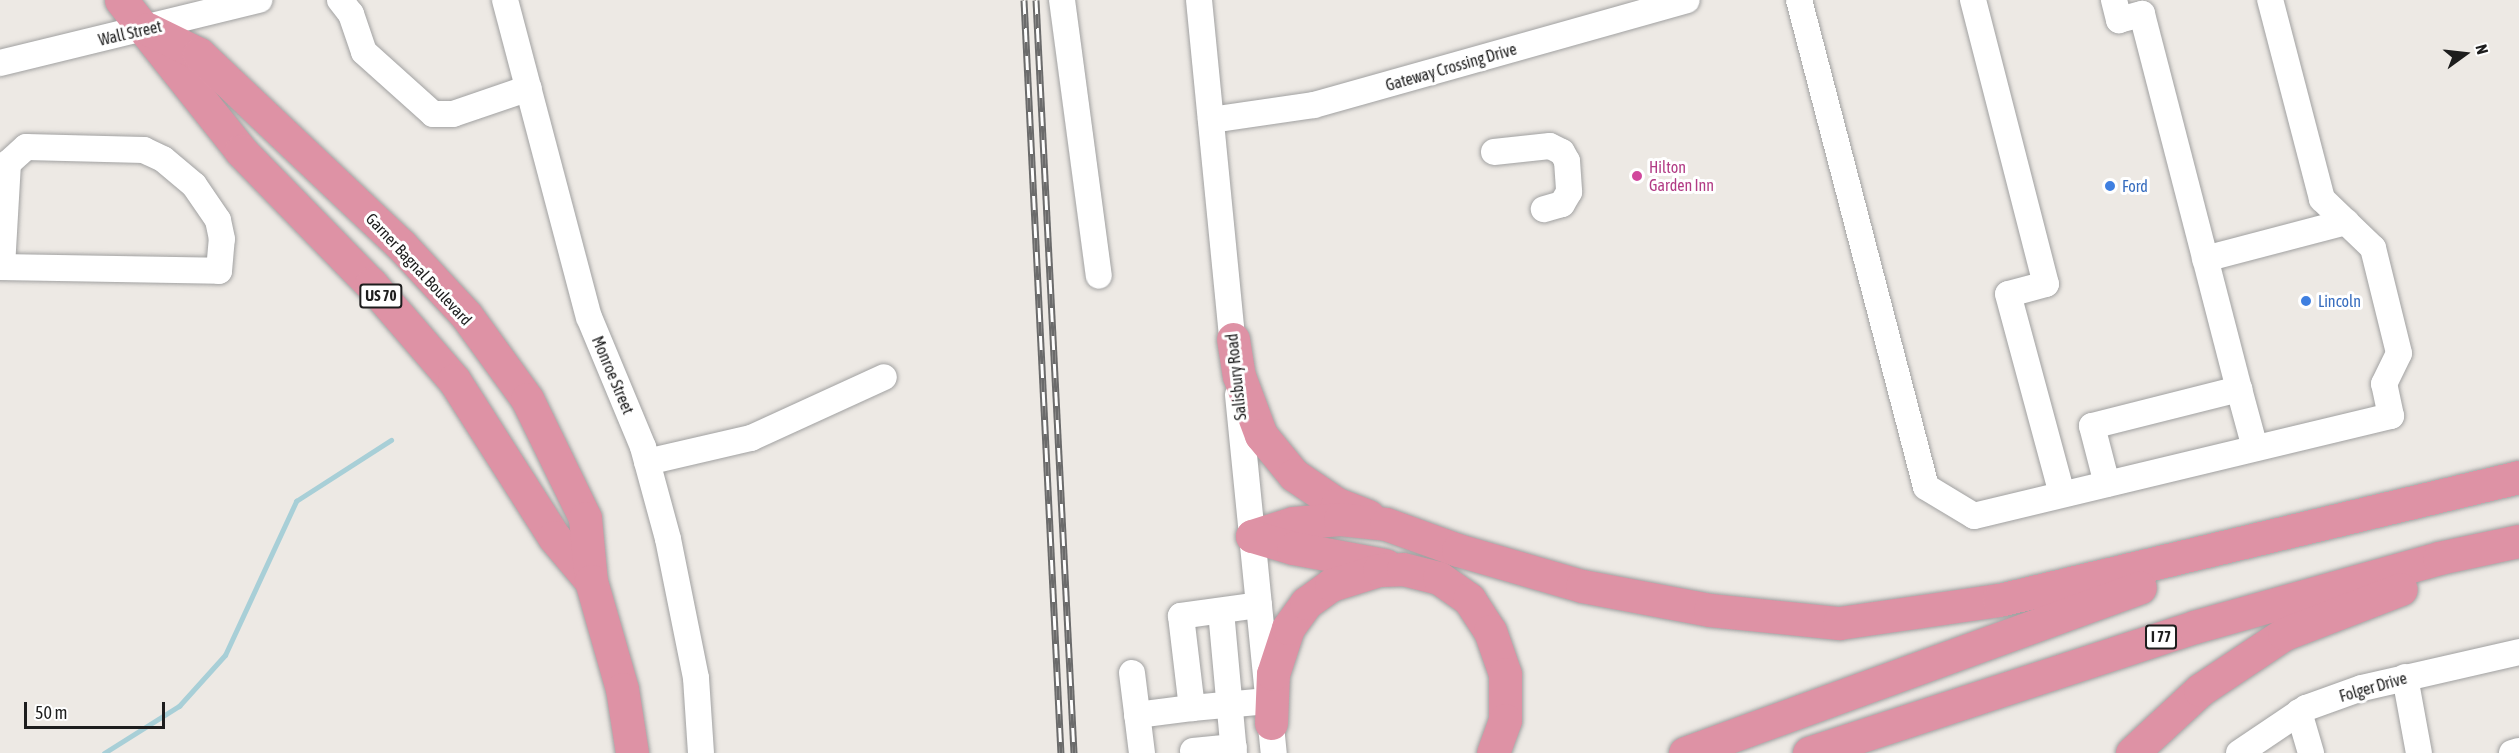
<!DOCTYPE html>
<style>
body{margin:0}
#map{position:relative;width:2519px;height:753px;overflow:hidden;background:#ede9e4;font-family:"Asap Condensed",sans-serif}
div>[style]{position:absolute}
.stream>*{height:5px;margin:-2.5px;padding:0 2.5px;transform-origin:2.5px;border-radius:2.5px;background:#a8cfd7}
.roads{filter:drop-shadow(0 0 2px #a1a1a1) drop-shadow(0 0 2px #a1a1a1)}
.minor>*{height:26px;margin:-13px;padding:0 13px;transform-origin:13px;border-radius:13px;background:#fff}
.highway>*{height:33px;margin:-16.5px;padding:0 16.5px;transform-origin:16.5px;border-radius:16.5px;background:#de92a5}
.rail>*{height:7px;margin-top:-3.5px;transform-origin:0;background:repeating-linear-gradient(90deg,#fff 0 14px,#6b6b6b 0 28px);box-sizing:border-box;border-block:2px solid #6b6b6b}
.dots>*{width:16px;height:16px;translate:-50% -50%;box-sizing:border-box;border:3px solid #fff;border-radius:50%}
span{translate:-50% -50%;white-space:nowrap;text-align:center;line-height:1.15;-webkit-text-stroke:6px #fff;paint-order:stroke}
.shield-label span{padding:2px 4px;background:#fff;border:2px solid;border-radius:4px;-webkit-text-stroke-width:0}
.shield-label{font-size:15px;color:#1d1d1d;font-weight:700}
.street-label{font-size:16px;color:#1d1d1d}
.hotel-label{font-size:16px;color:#b23c85}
.left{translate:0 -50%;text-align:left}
.shop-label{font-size:16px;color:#366cbe}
.north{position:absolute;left:2435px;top:24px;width:60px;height:60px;-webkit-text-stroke:4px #fff;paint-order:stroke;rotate:75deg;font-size:16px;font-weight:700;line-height:24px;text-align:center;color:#1d1d1d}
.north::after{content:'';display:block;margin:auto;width:21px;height:27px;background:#1d1d1d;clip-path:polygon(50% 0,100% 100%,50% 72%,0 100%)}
.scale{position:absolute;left:24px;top:702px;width:141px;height:27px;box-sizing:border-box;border:3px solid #1d1d1d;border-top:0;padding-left:8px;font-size:18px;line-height:21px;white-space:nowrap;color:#1d1d1d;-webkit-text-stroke:4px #fff;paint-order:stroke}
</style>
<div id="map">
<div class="stream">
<i style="left:104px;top:753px;width:89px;rotate:-32.1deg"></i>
<i style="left:179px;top:706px;width:69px;rotate:-48deg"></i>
<i style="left:225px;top:655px;width:170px;rotate:-65.2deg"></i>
<i style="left:296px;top:501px;width:113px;rotate:-32.7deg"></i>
</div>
<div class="roads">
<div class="minor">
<i style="left:340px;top:0;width:18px;rotate:52deg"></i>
<i style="left:351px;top:14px;width:40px;rotate:71.1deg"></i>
<i style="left:364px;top:52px;width:93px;rotate:41.9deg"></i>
<i style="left:433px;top:114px;width:20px"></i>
<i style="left:453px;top:114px;width:80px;rotate:-18.9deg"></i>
<i style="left:505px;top:0;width:328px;rotate:75.2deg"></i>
<i style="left:589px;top:317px;width:141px;rotate:67.4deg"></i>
<i style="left:643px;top:447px;width:95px;rotate:74.8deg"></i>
<i style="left:668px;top:539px;width:142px;rotate:78.6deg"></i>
<i style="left:696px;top:678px;width:75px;rotate:86.2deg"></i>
<i style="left:1062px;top:0;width:278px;rotate:82.4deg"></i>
<i style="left:1199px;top:0;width:358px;rotate:84.4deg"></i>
<i style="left:1799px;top:0;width:503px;rotate:75.38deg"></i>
<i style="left:1926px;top:487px;width:56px;rotate:31.1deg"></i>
<i style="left:1974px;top:516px;width:429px;rotate:-13.5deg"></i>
<i style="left:2391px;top:416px;width:33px;rotate:-102deg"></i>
<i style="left:2384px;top:384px;width:34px;rotate:-64deg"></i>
<i style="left:2399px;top:353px;width:108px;rotate:-103.9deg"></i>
<i style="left:2373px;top:248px;width:71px;rotate:-136.1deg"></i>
<i style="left:2322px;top:199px;width:206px;rotate:-104.6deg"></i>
<i style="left:1973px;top:0;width:293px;rotate:75.6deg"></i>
<i style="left:2046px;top:284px;width:39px;rotate:165deg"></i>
<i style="left:2008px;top:294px;width:207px;rotate:74.9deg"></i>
<i style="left:2114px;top:0;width:21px;rotate:76deg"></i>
<i style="left:2119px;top:20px;width:24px;rotate:-15deg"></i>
<i style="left:2142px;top:14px;width:387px;rotate:75.5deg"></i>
<i style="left:0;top:63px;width:267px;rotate:-13.7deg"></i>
<i style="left:1211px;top:120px;width:104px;rotate:-8.3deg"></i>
<i style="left:1314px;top:105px;width:387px;rotate:-15.7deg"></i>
<i style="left:1494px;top:152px;width:56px;rotate:-6.1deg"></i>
<i style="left:1550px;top:146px;width:13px;rotate:27deg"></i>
<i style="left:1562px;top:152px;width:10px;rotate:61deg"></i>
<i style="left:1567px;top:161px;width:31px;rotate:86deg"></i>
<i style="left:1569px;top:192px;width:14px;rotate:120deg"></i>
<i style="left:1562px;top:204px;width:19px;rotate:164deg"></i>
<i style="left:2205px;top:259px;width:146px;rotate:-14.7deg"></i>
<i style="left:0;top:267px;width:219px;rotate:1deg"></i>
<i style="left:219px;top:271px;width:32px;rotate:-85deg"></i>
<i style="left:222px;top:239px;width:19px;rotate:-102deg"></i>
<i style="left:218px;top:220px;width:42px;rotate:-124.4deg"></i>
<i style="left:194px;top:185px;width:40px;rotate:-140deg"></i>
<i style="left:163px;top:159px;width:21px;rotate:-155deg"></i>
<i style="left:144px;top:150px;width:118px;rotate:-178.5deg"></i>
<i style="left:26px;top:147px;width:24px;rotate:138deg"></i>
<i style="left:8px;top:163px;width:103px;rotate:93.3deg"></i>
<i style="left:1238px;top:395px;width:360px;rotate:84.3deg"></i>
<i style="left:647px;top:462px;width:107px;rotate:-13deg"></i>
<i style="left:751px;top:438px;width:146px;rotate:-24.6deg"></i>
<i style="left:2107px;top:484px;width:60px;rotate:-104.5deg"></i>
<i style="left:2092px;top:426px;width:152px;rotate:-14.1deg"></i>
<i style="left:2239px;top:389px;width:61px;rotate:74.8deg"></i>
<i style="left:1259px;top:605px;width:79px;rotate:172deg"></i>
<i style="left:1181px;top:616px;width:93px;rotate:83.2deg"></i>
<i style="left:1192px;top:708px;width:76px;rotate:-5.3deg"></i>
<i style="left:1221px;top:611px;width:143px;rotate:84.8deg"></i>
<i style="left:1132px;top:673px;width:81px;rotate:82.9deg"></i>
<i style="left:2405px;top:677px;width:77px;rotate:79.6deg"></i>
<i style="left:2299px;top:712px;width:43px;rotate:73.7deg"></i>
<i style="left:1137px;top:715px;width:55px;rotate:-7.3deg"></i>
<i style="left:1193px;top:751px;width:41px;rotate:-5.6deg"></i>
<i style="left:2239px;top:753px;width:81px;rotate:-33.9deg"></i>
<i style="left:2306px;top:708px;width:59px;rotate:-19.7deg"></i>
<i style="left:2362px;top:688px;width:161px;rotate:-12.9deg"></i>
<i style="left:2512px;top:753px;width:7px;rotate:-16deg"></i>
</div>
<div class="highway">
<i style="left:121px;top:0;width:193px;rotate:51.5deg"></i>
<i style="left:241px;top:151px;width:186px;rotate:45.7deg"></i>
<i style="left:371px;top:284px;width:127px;rotate:49.2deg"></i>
<i style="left:454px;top:380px;width:186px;rotate:57.5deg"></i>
<i style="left:554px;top:537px;width:57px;rotate:49.9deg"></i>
<i style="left:148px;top:29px;width:57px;rotate:26.1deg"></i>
<i style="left:199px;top:54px;width:277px;rotate:43.4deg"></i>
<i style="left:400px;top:244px;width:97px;rotate:47.1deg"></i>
<i style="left:466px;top:315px;width:104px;rotate:54deg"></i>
<i style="left:527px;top:399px;width:132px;rotate:64deg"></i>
<i style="left:585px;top:518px;width:63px;rotate:84.6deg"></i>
<i style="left:591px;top:581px;width:112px;rotate:74deg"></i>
<i style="left:622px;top:689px;width:65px;rotate:81.1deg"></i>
<i style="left:1233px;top:339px;width:37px;rotate:81deg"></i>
<i style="left:1239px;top:376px;width:63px;rotate:69.6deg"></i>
<i style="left:1261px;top:435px;width:52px;rotate:50.5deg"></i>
<i style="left:1294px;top:475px;width:52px;rotate:34deg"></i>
<i style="left:1337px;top:504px;width:33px;rotate:21deg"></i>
<i style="left:1252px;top:536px;width:43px;rotate:-17.6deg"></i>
<i style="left:1293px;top:523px;width:47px;rotate:-4.9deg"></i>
<i style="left:1340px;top:519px;width:46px;rotate:6.2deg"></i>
<i style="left:1386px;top:524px;width:77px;rotate:19.9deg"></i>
<i style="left:1458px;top:550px;width:129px;rotate:16.2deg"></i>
<i style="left:1582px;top:586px;width:130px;rotate:10.6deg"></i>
<i style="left:1710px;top:610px;width:130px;rotate:5.8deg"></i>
<i style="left:1839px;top:623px;width:162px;rotate:-8.2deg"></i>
<i style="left:1999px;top:600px;width:534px;rotate:-13.31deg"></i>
<i style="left:1252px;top:536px;width:43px;rotate:16.3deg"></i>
<i style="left:1293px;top:548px;width:94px;rotate:10.5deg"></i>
<i style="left:1271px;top:723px;width:49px;rotate:-87.7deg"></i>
<i style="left:1273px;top:674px;width:48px;rotate:-71.9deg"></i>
<i style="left:1288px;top:628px;width:31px;rotate:-54deg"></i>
<i style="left:1306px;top:603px;width:31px;rotate:-36deg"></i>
<i style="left:1331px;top:585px;width:50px;rotate:-17.4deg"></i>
<i style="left:1379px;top:570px;width:24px;rotate:-2deg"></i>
<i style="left:1403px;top:569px;width:37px;rotate:14deg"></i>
<i style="left:1439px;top:578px;width:37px;rotate:35deg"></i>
<i style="left:1469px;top:599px;width:38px;rotate:57deg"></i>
<i style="left:1490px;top:631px;width:46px;rotate:70.8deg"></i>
<i style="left:1505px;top:674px;width:46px;rotate:90deg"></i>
<i style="left:1505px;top:720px;width:35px;rotate:110deg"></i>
<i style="left:1685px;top:753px;width:484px;rotate:-20deg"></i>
<i style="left:1809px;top:753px;width:405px;rotate:-18.1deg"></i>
<i style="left:2194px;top:627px;width:255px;rotate:-15.7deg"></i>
<i style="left:2439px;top:558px;width:82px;rotate:-12deg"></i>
<i style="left:2132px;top:753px;width:93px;rotate:-42.8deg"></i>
<i style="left:2200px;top:690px;width:101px;rotate:-33.7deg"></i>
<i style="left:2284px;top:634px;width:125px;rotate:-21deg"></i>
</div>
</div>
<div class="rail">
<i style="left:1024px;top:0;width:754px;rotate:87.19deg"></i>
<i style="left:1036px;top:0;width:754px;rotate:87.11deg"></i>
</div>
<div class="dots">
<i style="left:1637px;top:176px;background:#d1479c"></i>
<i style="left:2110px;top:186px;background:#3f7fe0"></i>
<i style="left:2306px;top:301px;background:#3f7fe0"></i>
</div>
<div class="shield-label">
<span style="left:381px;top:296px">US 70</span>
<span style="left:2161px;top:637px">I 77</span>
</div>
<div class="street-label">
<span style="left:130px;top:33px;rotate:-13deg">Wall Street</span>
<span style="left:1451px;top:67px;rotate:-16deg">Gateway Crossing Drive</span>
<span style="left:419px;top:269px;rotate:47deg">Garner Bagnal Boulevard</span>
<span style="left:613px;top:375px;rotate:67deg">Monroe Street</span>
<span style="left:1236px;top:377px;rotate:-96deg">Salisbury Road</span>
<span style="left:2373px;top:687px;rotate:-16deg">Folger Drive</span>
</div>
<div class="hotel-label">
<span class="left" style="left:1649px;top:176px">Hilton<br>Garden Inn</span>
</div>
<div class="shop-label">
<span class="left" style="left:2122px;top:186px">Ford</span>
<span class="left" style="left:2318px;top:301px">Lincoln</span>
</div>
<div class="north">N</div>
<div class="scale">50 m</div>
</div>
